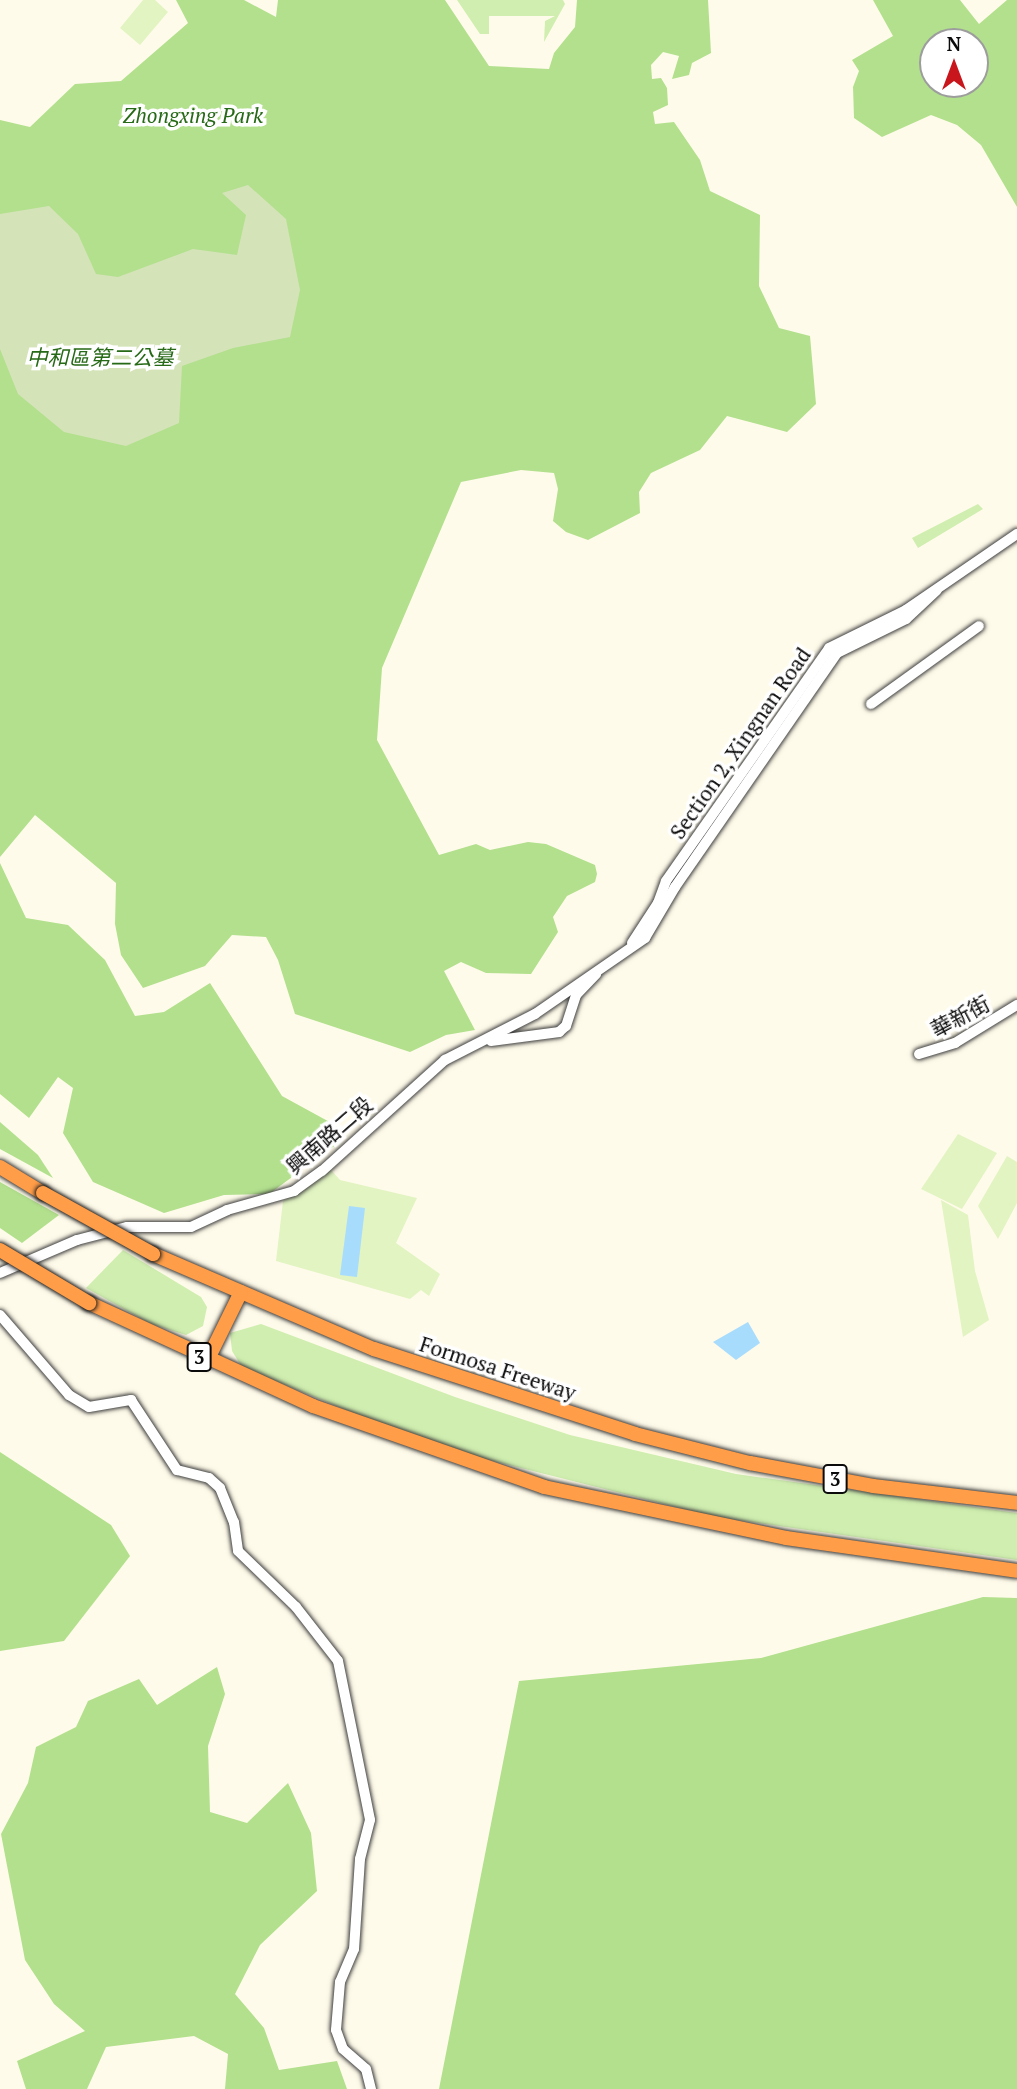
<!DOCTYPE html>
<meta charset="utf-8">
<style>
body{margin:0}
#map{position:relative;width:1017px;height:2089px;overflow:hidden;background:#fffbea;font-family:"PT Serif","Noto Sans TC",serif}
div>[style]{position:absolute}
.green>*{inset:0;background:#cfeeaf}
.forest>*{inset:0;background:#b2e08d}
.cemetery>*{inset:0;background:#d5e3b9}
.pitch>*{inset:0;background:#e2f4c2}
.water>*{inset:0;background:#a8dcfd}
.roads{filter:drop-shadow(0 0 2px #3e3e3e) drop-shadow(0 0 2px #3e3e3e)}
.minor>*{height:10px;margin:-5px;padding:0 5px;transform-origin:5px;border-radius:5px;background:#fff}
.highway>*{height:14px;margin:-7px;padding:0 7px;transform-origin:7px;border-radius:7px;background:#ff9d48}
.bridges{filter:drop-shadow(0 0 2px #1c1c1c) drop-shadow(0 0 2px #1c1c1c)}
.highway-bridge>*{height:14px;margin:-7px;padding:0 7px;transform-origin:7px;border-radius:7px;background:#ff9d48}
span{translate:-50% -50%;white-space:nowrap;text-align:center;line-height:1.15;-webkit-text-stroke:7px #fff;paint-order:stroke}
.shield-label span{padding:2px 5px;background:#fff;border:2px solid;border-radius:5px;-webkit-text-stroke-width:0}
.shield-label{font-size:19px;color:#0b0b0b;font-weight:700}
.park-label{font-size:21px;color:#266916;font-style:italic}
.street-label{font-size:21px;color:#0b0b0b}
.north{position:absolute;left:919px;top:28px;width:70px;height:70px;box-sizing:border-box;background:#fff;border:2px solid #9d9d9d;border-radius:50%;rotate:0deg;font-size:19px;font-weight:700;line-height:28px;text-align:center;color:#0b0b0b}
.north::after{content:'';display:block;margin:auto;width:24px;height:32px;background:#c9151c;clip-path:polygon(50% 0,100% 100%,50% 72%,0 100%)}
</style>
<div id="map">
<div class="green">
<i style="clip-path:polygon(457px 0,563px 0,565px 4px,544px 42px,545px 21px,555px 16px,489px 16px,489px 34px,480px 34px)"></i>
<i style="clip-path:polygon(978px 504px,983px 509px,918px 548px,912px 538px)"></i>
<i style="clip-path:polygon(123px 1250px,201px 1297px,207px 1307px,203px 1326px,186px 1335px,151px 1324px,86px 1288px)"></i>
<i style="clip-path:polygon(261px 1324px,455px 1397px,570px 1435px,736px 1474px,1017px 1513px,1017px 1560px,716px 1517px,469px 1455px,380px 1424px,242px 1367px,232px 1351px,230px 1333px)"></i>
</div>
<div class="forest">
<i style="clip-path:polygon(176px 0,244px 0,276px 17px,278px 0,445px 0,489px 66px,549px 69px,554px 53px,575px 27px,577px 0,708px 0,711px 53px,692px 63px,689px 75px,672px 79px,679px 56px,663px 52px,651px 65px,652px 79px,661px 78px,667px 88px,668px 105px,653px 112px,655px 124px,674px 122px,700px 160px,710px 191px,760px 215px,759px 286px,779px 328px,810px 336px,816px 404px,787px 432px,727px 416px,700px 450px,651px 473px,639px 492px,640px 513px,588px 540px,566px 532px,553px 521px,558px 489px,554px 473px,521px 470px,461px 482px,382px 668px,377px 740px,439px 855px,476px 844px,490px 850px,528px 842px,546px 844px,595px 865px,597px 874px,595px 882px,567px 896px,553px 917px,558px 932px,531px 974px,486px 973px,461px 962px,444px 971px,475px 1030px,446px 1035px,410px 1052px,295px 1014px,278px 960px,266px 937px,232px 935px,205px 966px,143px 988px,121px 955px,115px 924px,116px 883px,35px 815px,0 857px,0 120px,30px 127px,75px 84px,121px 81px,188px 23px)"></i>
<i style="clip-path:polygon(evenodd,873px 0,960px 0,979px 24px,1007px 0,1017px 0,1017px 207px,981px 145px,957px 125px,931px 115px,882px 137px,854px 118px,853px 87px,859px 71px,852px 60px,893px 36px,873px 0,933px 42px,975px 42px,975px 84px,933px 84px,933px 42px)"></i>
<i style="clip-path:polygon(0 863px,26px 918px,68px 925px,105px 960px,135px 1016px,164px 1012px,210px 983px,282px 1096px,346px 1131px,337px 1144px,269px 1194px,224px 1195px,164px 1213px,93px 1182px,63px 1133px,73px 1088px,58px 1077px,29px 1118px,0 1094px)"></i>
<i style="clip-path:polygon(0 1122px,38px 1155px,53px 1178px,0 1149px)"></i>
<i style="clip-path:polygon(0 1182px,59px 1215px,22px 1243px,0 1228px)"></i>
<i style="clip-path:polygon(0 1452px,111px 1525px,130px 1556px,64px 1641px,0 1651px)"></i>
<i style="clip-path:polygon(983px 1597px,1017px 1598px,1017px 2089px,439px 2089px,519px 1681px,761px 1658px)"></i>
<i style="clip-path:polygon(217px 1667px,225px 1694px,208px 1746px,210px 1812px,247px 1823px,288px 1783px,311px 1833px,317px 1891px,260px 1945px,235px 1994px,264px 2028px,279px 2070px,337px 2061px,347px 2089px,225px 2089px,228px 2054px,194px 2036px,106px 2047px,87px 2089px,26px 2089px,17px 2061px,85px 2031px,54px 2004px,25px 1960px,1px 1834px,28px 1783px,36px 1747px,76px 1727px,88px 1701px,139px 1679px,157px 1705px)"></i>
</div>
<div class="cemetery">
<i style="clip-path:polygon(248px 185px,286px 219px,300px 290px,290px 337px,233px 348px,182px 366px,179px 423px,126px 446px,64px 432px,18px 394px,0 349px,0 214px,49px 206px,78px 234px,96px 274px,118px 277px,193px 249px,237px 255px,246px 215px,222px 193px)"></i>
</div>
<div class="pitch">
<i style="clip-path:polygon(143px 0,155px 0,168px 12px,140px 45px,120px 28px)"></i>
<i style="clip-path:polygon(958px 1134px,997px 1153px,962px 1209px,921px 1189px)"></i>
<i style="clip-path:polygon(1007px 1156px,1017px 1162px,1017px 1203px,998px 1239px,978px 1206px)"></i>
<i style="clip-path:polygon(331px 1170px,340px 1180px,417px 1198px,396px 1243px,440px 1274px,429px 1296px,421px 1290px,410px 1299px,276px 1261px,283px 1201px)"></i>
<i style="clip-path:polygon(941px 1200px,968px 1215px,975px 1271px,989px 1320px,963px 1337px)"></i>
</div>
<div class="water">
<i style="clip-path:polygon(349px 1206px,365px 1208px,357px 1277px,340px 1275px)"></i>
<i style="clip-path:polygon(748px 1322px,760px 1343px,736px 1360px,713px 1342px)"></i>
</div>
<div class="roads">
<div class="minor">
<i style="left:871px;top:704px;width:133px;rotate:-35.8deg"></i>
<i style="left:632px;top:943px;width:48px;rotate:-57deg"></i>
<i style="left:658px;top:903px;width:23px;rotate:-70deg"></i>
<i style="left:666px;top:881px;width:284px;rotate:-55deg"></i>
<i style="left:829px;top:648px;width:86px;rotate:-26.3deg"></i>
<i style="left:906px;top:610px;width:135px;rotate:-34.4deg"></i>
<i style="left:491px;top:1041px;width:69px;rotate:-7.5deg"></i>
<i style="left:559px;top:1032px;width:9px;rotate:-41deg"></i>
<i style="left:566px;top:1026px;width:33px;rotate:-72deg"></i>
<i style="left:576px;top:995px;width:29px;rotate:-46deg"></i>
<i style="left:919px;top:1054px;width:38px;rotate:-17deg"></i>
<i style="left:955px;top:1043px;width:73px;rotate:-31.5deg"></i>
<i style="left:0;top:1273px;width:84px;rotate:-23.2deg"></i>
<i style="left:77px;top:1240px;width:52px;rotate:-14.6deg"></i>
<i style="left:127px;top:1227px;width:64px"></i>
<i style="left:191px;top:1227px;width:40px;rotate:-25deg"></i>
<i style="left:227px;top:1210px;width:70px;rotate:-15.8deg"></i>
<i style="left:294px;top:1191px;width:34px;rotate:-36deg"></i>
<i style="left:322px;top:1171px;width:166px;rotate:-42.1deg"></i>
<i style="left:445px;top:1060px;width:101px;rotate:-27.1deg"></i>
<i style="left:535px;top:1014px;width:134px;rotate:-34.6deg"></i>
<i style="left:645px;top:938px;width:59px;rotate:-59.5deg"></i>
<i style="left:675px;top:887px;width:285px;rotate:-55.3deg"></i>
<i style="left:837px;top:653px;width:77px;rotate:-26.2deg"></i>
<i style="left:906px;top:619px;width:42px;rotate:-43.1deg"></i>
<i style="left:0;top:1315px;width:106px;rotate:49.2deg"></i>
<i style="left:69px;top:1395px;width:23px;rotate:31deg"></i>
<i style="left:89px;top:1407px;width:43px;rotate:-9.5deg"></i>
<i style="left:131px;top:1400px;width:84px;rotate:56.7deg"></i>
<i style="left:177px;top:1470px;width:33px;rotate:14deg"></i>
<i style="left:209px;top:1478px;width:15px;rotate:42deg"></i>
<i style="left:220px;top:1488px;width:37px;rotate:68deg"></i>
<i style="left:234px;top:1522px;width:29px;rotate:82deg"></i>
<i style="left:238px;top:1551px;width:81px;rotate:44deg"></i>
<i style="left:296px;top:1607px;width:68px;rotate:52.1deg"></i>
<i style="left:338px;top:1661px;width:162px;rotate:78.6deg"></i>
<i style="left:370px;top:1820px;width:40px;rotate:104.4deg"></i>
<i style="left:360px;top:1859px;width:90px;rotate:93.8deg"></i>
<i style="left:354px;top:1949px;width:36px;rotate:113deg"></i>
<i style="left:340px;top:1982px;width:48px;rotate:94.8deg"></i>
<i style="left:336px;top:2030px;width:20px;rotate:70deg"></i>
<i style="left:343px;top:2049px;width:30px;rotate:41deg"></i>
<i style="left:366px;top:2069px;width:21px;rotate:76deg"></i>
</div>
<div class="highway">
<i style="left:0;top:1167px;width:50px;rotate:31.2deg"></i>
<i style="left:153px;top:1254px;width:241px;rotate:23.3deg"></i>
<i style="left:374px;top:1349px;width:274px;rotate:18deg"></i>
<i style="left:635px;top:1434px;width:119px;rotate:14.2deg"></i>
<i style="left:750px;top:1463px;width:125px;rotate:10.6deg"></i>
<i style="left:873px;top:1486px;width:145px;rotate:6.7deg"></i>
<i style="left:89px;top:1303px;width:247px;rotate:24.7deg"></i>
<i style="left:313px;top:1406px;width:245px;rotate:19.3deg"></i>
<i style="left:544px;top:1487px;width:247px;rotate:11.9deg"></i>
<i style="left:786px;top:1538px;width:233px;rotate:8.1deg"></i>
<i style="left:207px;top:1361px;width:77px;rotate:-63.8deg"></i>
</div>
</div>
<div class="bridges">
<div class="highway-bridge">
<i style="left:43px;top:1193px;width:126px;rotate:29deg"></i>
<i style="left:0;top:1250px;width:104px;rotate:30.8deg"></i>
</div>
</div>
<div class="shield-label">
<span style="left:199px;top:1357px">3</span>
<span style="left:835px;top:1479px">3</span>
</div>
<div class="park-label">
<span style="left:193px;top:115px">Zhongxing Park</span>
<span style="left:100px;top:357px">中和區第二公墓</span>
</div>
<div class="street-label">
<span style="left:740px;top:743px;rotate:-55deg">Section 2, Xingnan Road</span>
<span style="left:960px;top:1016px;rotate:-28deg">華新街</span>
<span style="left:329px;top:1135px;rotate:-41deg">興南路二段</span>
<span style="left:498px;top:1368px;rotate:18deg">Formosa Freeway</span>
</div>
<div class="north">N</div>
</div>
